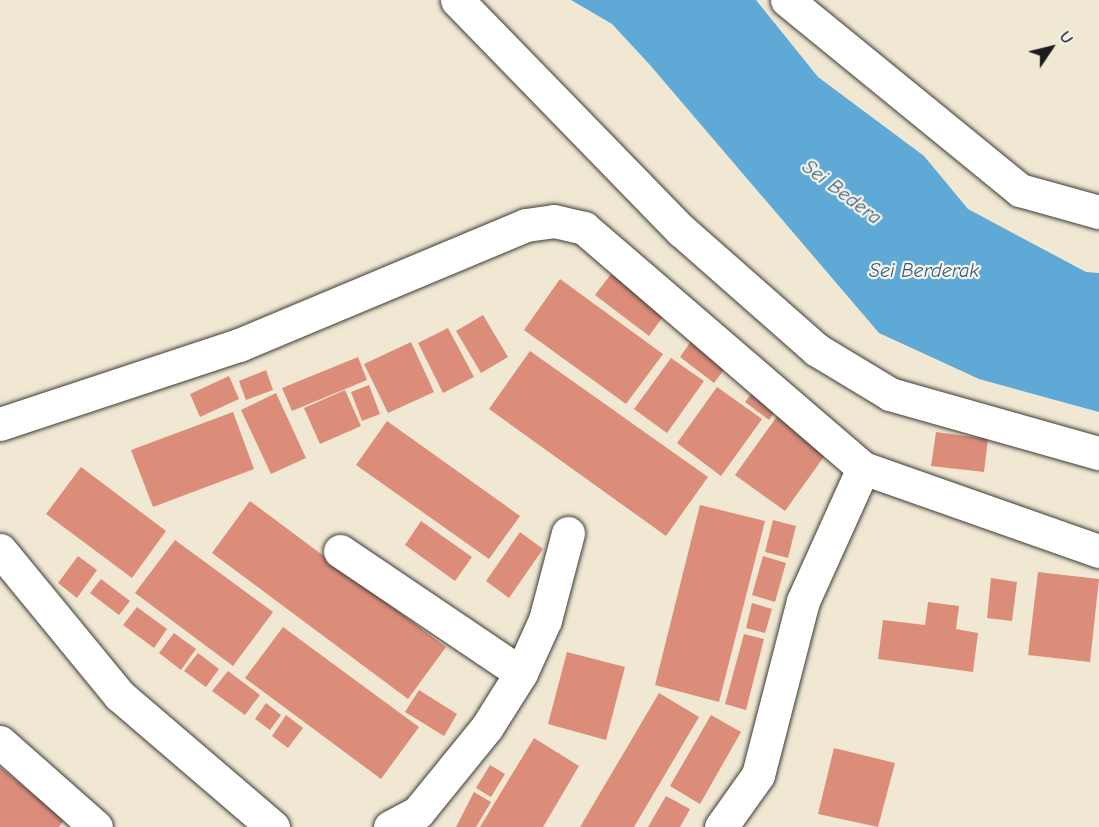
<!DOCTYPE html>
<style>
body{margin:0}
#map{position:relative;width:1099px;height:827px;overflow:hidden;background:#f0e8d2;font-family:"Comic Neue",sans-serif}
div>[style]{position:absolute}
.water>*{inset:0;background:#5fa9d7}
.building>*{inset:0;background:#dc8d7a}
.roads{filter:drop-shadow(0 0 2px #3c3b37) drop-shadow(0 0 2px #3c3b37)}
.minor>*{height:33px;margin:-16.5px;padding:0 16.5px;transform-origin:16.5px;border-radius:16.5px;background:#fff}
span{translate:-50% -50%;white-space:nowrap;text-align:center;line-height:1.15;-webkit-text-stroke:4.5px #f6f6f2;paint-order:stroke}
.water-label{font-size:20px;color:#3a5b70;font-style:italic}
.north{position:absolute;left:1021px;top:18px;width:60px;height:60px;-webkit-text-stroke:4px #f6f6f2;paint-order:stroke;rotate:55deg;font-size:16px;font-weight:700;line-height:24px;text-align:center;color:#1c1c1c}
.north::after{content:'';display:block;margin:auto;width:21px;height:27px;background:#1c1c1c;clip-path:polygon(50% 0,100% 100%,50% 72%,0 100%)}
</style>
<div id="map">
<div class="water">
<i style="clip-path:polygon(571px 0,756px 0,818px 77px,924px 156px,968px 209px,1086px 272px,1099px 273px,1099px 412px,979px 379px,879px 333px,650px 65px,612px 24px)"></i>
</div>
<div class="building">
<i style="clip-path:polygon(611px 274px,665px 314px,649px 336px,595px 295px)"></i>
<i style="clip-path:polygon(560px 279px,663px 354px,626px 404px,524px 330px)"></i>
<i style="clip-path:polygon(483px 315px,508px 357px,481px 373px,456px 331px)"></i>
<i style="clip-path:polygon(448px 328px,474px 377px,443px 393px,418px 343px)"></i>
<i style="clip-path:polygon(694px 337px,729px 363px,714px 383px,680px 357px)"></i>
<i style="clip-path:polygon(411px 342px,434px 392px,388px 413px,364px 364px)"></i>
<i style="clip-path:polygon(530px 351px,708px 477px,666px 536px,489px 409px)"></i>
<i style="clip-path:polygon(358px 357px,367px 380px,292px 411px,282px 388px)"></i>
<i style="clip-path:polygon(671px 358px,704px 381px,667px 433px,634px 409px)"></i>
<i style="clip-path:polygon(266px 370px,273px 390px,246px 400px,239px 381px)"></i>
<i style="clip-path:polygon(229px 376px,239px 399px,200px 417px,190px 394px)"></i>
<i style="clip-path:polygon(369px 385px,380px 414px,362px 421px,351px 392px)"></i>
<i style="clip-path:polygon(758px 385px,781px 403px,769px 420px,745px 402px)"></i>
<i style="clip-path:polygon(717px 387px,762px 419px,721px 476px,677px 443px)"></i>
<i style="clip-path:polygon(345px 390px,361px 426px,320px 444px,304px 408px)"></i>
<i style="clip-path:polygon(276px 393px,306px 458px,271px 474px,241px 410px)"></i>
<i style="clip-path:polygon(233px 412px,254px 469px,153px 507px,131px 450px)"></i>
<i style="clip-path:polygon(778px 415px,828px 451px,785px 511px,735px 475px)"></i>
<i style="clip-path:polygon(387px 421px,520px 516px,489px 559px,356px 465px)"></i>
<i style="clip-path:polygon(936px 432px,988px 439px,984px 472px,931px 466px)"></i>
<i style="clip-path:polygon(81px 467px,166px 531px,132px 578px,46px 514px)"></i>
<i style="clip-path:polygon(250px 501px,446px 647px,408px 699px,212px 553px)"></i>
<i style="clip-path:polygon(700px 505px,765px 521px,719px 702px,655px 685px)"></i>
<i style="clip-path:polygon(773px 520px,796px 526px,788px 558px,765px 552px)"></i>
<i style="clip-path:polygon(421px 521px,472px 557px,455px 581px,405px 545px)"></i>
<i style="clip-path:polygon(520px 532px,543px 549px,509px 598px,486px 581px)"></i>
<i style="clip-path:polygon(175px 540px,273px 612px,233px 666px,135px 593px)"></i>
<i style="clip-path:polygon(78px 556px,97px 570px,77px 598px,58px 583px)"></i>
<i style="clip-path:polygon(763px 556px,786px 563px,775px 602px,752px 595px)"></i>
<i style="clip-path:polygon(1038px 572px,1099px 579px,1090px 662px,1028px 655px)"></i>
<i style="clip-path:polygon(991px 578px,1017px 582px,1012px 621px,987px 618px)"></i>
<i style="clip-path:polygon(101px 579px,130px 601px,119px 615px,90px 593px)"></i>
<i style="clip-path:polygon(928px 602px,959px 606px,956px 629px,978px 633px,973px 672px,878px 659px,883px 620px,925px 625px)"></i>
<i style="clip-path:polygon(752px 603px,772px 609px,765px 633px,746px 628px)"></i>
<i style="clip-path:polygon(137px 607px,167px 629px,154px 648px,123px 625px)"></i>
<i style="clip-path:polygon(283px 627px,419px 727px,381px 779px,245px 678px)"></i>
<i style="clip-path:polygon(174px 633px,196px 649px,181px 670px,159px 653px)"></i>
<i style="clip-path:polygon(744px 634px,764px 639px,746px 710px,725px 704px)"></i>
<i style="clip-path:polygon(567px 652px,625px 667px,606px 740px,548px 724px)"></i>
<i style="clip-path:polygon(198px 653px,219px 669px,206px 687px,184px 671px)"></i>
<i style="clip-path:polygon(228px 671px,260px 695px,245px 715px,212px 691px)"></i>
<i style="clip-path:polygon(419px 690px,457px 714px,444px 736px,405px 712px)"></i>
<i style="clip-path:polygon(659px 693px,699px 717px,634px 827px,580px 827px)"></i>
<i style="clip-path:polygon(266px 703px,281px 715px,270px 730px,255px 719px)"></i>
<i style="clip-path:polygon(286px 715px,303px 728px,288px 748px,272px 736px)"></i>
<i style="clip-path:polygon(711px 715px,741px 732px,700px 804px,670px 786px)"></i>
<i style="clip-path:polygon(534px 738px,579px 766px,543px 827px,480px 827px)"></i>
<i style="clip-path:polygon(834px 748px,895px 763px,878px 827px,818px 814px)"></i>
<i style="clip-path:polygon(490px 765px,505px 774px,491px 797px,476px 788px)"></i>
<i style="clip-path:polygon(0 767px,64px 820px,59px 827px,0 827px)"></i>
<i style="clip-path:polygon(474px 792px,491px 802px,476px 827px,456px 827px)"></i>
<i style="clip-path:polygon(666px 796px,690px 809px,680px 827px,648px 827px)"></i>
</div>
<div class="roads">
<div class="minor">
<i style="left:457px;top:0;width:322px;rotate:45.8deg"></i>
<i style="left:682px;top:231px;width:180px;rotate:41.4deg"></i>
<i style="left:817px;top:350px;width:85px;rotate:31.1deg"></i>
<i style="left:890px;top:394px;width:217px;rotate:15.8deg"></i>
<i style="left:787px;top:0;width:301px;rotate:39.2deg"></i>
<i style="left:1020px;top:190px;width:82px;rotate:15.6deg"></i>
<i style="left:0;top:424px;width:252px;rotate:-18.3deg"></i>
<i style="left:239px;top:345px;width:311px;rotate:-22.7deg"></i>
<i style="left:526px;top:225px;width:28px;rotate:-8deg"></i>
<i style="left:554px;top:221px;width:31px;rotate:13deg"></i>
<i style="left:584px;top:228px;width:368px;rotate:40.7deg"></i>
<i style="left:863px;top:468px;width:250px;rotate:19.4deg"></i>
<i style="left:0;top:550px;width:188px;rotate:50.6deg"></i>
<i style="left:119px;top:695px;width:203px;rotate:40.6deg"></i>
<i style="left:340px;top:551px;width:218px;rotate:34deg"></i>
<i style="left:0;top:742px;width:128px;rotate:41.5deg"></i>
<i style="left:390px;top:827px;width:32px;rotate:-28deg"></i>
<i style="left:418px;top:812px;width:109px;rotate:-50.9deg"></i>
<i style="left:487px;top:727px;width:64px;rotate:-57.8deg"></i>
<i style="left:521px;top:673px;width:58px;rotate:-65.6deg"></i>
<i style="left:545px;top:620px;width:90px;rotate:-75.2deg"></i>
<i style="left:721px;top:827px;width:64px;rotate:-54.6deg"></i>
<i style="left:758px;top:775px;width:180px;rotate:-75.5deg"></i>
<i style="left:803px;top:601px;width:146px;rotate:-65.7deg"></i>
</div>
</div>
<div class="water-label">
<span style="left:842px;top:192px;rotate:37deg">Sei Bedera</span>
<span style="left:924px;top:270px">Sei Berderak</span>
</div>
<div class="north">U</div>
</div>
